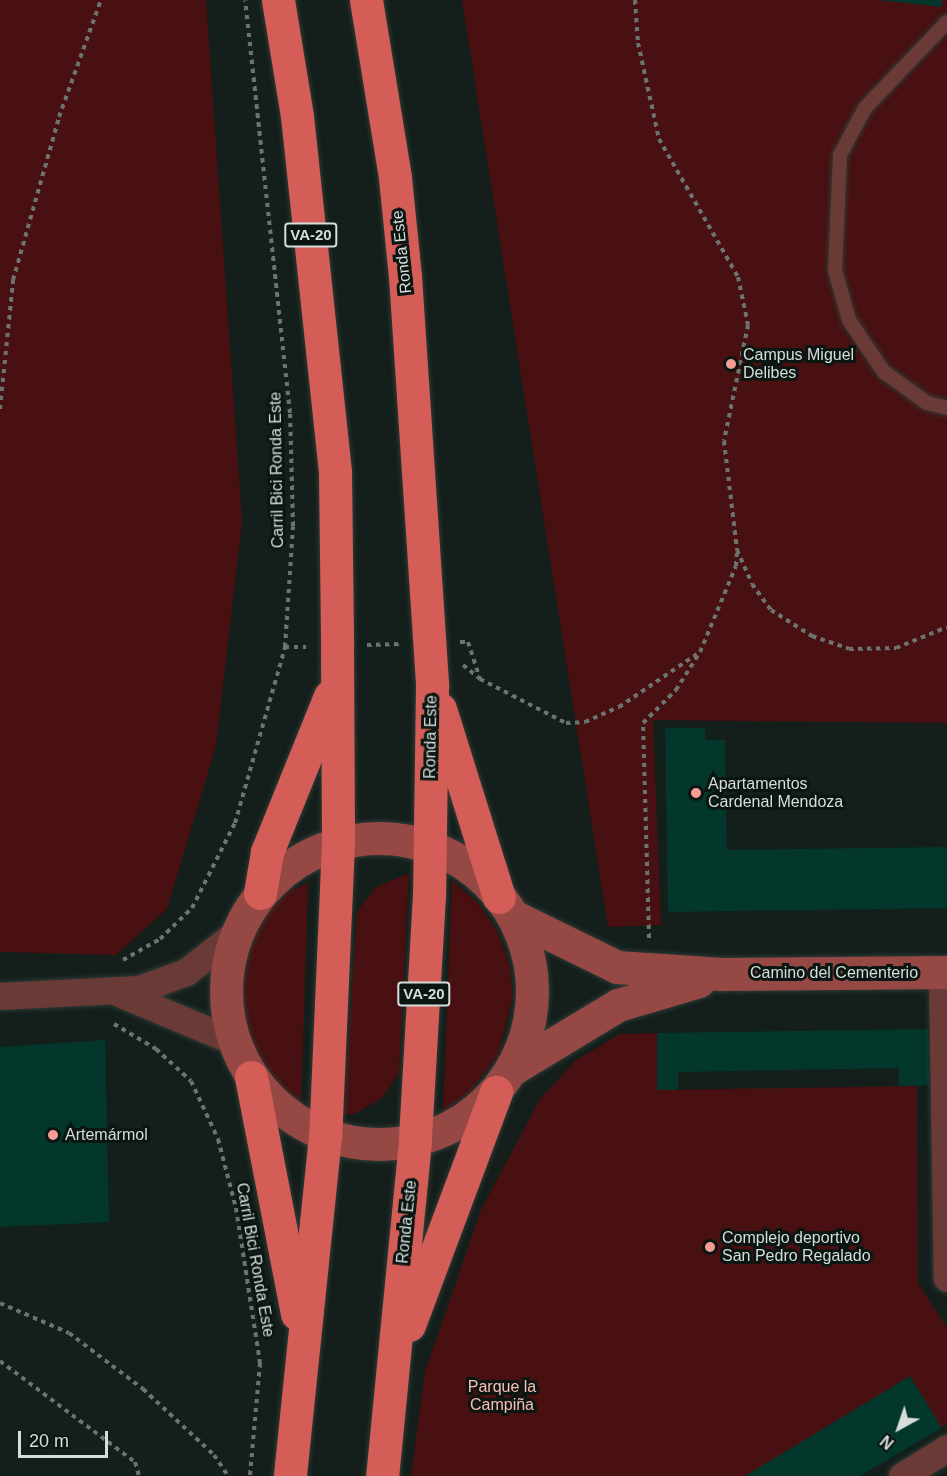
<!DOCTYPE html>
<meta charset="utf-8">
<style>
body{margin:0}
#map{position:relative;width:947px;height:1476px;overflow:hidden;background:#141f1b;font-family:Helvetica,sans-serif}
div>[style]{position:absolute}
.green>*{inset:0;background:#481010}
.building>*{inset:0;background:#03372b}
.path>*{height:4px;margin-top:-2px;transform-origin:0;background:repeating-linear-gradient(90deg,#6b7471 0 4.5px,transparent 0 9px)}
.roads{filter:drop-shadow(0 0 2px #2f3a36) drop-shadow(0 0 2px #2f3a36)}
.lane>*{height:14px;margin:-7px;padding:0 7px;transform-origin:7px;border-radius:7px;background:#6a3a37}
.street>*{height:27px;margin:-13.5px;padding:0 13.5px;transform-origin:13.5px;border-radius:13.5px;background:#6a3a37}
.secondary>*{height:33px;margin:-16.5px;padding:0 16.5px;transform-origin:16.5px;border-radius:16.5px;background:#964944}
.secondary>.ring{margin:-16.5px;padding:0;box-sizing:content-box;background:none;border:33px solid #964944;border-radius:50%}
.highway>*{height:33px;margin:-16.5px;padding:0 16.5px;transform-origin:16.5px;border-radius:16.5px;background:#d55d58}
.dots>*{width:16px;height:16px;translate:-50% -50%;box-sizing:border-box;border:3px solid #0b1612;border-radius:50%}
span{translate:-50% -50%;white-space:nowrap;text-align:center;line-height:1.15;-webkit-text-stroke:6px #0b1612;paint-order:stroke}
.shield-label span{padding:2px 4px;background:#0b1612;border:2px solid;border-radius:4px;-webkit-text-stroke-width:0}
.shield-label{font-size:15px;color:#d6dddb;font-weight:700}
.street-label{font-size:16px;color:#d6dddb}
.poi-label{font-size:16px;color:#d6dddb}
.left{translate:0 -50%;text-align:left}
.park-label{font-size:16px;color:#fbbcb5}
.north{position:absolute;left:869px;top:1398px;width:60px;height:60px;-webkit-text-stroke:4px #0b1612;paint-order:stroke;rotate:220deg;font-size:16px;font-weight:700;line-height:24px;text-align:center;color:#d6dddb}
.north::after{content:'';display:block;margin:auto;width:21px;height:27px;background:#d6dddb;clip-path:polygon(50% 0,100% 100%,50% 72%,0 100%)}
.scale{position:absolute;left:18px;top:1431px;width:90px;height:27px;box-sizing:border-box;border:3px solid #d6dddb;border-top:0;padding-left:8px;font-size:18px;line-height:21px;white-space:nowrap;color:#d6dddb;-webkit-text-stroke:4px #0b1612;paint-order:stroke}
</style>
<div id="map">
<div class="green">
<i style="clip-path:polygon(0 0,206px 0,242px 521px,216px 746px,167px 909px,116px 955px,0 952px)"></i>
<i style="clip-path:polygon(462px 0,947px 0,947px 723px,653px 720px,661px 925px,608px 927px)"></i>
<i style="clip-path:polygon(409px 873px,399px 1073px,382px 1098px,355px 1114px,344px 1115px,357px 912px,376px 887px)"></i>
<i style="clip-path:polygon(452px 880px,476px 901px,497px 930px,510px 966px,513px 997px,498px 1055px,468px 1094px,443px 1111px)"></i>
<i style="clip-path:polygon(308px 883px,301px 1106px,284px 1095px,256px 1053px,240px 997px,253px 939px,267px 913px,283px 894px)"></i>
<i style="clip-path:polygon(657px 1033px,658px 1090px,917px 1086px,918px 1283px,947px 1328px,947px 1424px,860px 1476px,411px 1476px,425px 1372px,481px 1210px,540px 1099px,576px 1060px,620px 1034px)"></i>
</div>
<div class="building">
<i style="clip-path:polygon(878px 0,942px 0,942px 7px)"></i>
<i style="clip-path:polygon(665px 728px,705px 728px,705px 740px,725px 740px,727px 850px,947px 847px,947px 908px,668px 912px)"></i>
<i style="clip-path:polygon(928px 1029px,929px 1085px,898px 1086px,899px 1068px,678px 1072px,678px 1090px,657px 1090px,657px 1033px)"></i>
<i style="clip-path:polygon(105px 1040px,109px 1222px,0 1227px,0 1047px)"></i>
<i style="clip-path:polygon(910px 1376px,942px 1428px,860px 1476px,745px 1476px)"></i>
</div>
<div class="path">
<i style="left:635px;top:0;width:43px;rotate:86deg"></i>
<i style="left:638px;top:43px;width:98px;rotate:77.7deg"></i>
<i style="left:659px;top:139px;width:159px;rotate:60.2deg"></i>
<i style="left:738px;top:277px;width:49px;rotate:78.2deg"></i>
<i style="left:748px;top:325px;width:118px;rotate:101.7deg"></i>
<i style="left:724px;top:441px;width:110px;rotate:83.2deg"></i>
<i style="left:737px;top:550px;width:37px;rotate:66deg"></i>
<i style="left:752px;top:584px;width:32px;rotate:54deg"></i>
<i style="left:771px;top:610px;width:49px;rotate:32.4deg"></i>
<i style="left:812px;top:636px;width:39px;rotate:19deg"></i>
<i style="left:849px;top:649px;width:47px;rotate:-1.2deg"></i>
<i style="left:896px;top:648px;width:55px;rotate:-22.4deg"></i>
<i style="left:0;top:409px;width:130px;rotate:-84.2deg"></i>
<i style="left:13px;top:280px;width:169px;rotate:-74.2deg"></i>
<i style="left:59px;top:117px;width:124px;rotate:-70.3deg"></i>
<i style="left:460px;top:642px;width:8px"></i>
<i style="left:468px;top:642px;width:39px;rotate:72deg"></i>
<i style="left:367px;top:645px;width:32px;rotate:-2deg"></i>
<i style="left:285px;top:647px;width:21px"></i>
<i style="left:463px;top:665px;width:22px;rotate:39deg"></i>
<i style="left:480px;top:679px;width:97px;rotate:27.1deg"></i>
<i style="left:566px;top:723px;width:19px;rotate:-3deg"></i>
<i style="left:585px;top:722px;width:37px;rotate:-24deg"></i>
<i style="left:619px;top:707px;width:94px;rotate:-34.2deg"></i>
<i style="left:649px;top:938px;width:215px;rotate:-91.6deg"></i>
<i style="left:643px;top:723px;width:47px;rotate:-45deg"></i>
<i style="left:676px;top:690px;width:45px;rotate:-57.7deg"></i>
<i style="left:700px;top:652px;width:93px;rotate:-67.3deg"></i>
<i style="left:736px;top:566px;width:13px;rotate:-86deg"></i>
<i style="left:123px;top:960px;width:43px;rotate:-29.6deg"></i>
<i style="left:160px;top:939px;width:45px;rotate:-44.1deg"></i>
<i style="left:192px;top:908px;width:95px;rotate:-63.2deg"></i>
<i style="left:235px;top:823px;width:183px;rotate:-74.1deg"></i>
<i style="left:285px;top:647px;width:121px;rotate:-86.2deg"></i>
<i style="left:293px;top:526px;width:113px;rotate:-91.5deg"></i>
<i style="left:290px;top:413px;width:415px;rotate:-96.2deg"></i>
<i style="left:114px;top:1024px;width:49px;rotate:30.8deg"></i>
<i style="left:156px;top:1049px;width:47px;rotate:42.4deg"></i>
<i style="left:191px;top:1081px;width:64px;rotate:65deg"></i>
<i style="left:218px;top:1139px;width:71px;rotate:75.4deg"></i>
<i style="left:236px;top:1208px;width:157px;rotate:81.2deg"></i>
<i style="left:260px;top:1363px;width:113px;rotate:95.1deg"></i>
<i style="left:0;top:1303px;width:75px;rotate:23.5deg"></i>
<i style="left:69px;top:1333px;width:93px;rotate:37.1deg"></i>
<i style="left:143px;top:1389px;width:97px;rotate:42.9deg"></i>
<i style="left:214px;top:1455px;width:25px;rotate:56deg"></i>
<i style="left:0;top:1361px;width:169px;rotate:36.8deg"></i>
<i style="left:135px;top:1462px;width:15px;rotate:74deg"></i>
</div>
<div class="roads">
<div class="lane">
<i style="left:947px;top:22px;width:119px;rotate:133.6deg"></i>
<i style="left:865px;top:108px;width:53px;rotate:118deg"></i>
<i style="left:840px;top:155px;width:115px;rotate:92.5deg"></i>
<i style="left:835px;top:270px;width:52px;rotate:74.4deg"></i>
<i style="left:849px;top:320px;width:63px;rotate:56.1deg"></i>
<i style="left:884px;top:372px;width:53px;rotate:35.8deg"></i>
<i style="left:927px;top:403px;width:21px;rotate:14deg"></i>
</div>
<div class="street">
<i style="left:942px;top:972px;width:306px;rotate:89.1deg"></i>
<i style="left:119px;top:993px;width:125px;rotate:22.7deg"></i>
<i style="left:0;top:996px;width:139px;rotate:-2.9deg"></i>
<i style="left:139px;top:989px;width:50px;rotate:-19.9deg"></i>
<i style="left:186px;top:972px;width:63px;rotate:-38deg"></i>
<i style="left:902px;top:1476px;width:53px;rotate:-31.9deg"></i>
</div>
<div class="secondary">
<i class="ring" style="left:226px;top:838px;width:273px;height:273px"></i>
<i style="left:513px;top:916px;width:116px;rotate:26.1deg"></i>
<i style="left:617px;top:967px;width:105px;rotate:3.8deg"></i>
<i style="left:722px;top:974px;width:225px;rotate:-0.5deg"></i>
<i style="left:512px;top:1069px;width:124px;rotate:-31.1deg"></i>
<i style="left:618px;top:1005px;width:84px;rotate:-16.5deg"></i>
</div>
<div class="highway">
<i style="left:278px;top:0;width:118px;rotate:80.7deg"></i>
<i style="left:297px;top:116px;width:358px;rotate:83.9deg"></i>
<i style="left:335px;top:472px;width:174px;rotate:89.3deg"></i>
<i style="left:337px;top:646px;width:197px;rotate:89.7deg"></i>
<i style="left:338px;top:843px;width:293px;rotate:92.5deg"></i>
<i style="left:325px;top:1136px;width:342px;rotate:95.9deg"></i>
<i style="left:366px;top:0;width:180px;rotate:80.7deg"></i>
<i style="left:395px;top:178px;width:99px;rotate:84.2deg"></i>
<i style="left:405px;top:276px;width:411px;rotate:86.2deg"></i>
<i style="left:432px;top:686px;width:209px;rotate:90.8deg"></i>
<i style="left:429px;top:895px;width:246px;rotate:93.3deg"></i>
<i style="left:415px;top:1141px;width:337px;rotate:95.6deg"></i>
<i style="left:440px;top:709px;width:197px;rotate:72.6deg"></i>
<i style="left:260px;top:893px;width:42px;rotate:-80.3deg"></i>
<i style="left:267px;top:852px;width:168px;rotate:-68deg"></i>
<i style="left:251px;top:1077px;width:241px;rotate:79deg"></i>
<i style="left:409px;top:1325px;width:249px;rotate:-69.5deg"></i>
</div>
</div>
<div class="dots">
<i style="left:731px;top:364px;background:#f59c94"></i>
<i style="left:696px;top:793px;background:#f59c94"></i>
<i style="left:53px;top:1135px;background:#f59c94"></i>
<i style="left:710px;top:1247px;background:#f59c94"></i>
</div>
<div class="shield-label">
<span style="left:311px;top:235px">VA-20</span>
<span style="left:424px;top:994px">VA-20</span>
</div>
<div class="street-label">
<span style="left:402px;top:252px;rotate:-96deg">Ronda Este</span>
<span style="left:277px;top:470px;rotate:-91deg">Carril Bici Ronda Este</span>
<span style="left:431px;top:737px;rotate:-89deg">Ronda Este</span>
<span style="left:834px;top:973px">Camino del Cementerio</span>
<span style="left:407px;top:1222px;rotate:-84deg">Ronda Este</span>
<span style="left:255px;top:1260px;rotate:80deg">Carril Bici Ronda Este</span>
</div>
<div class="poi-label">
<span class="left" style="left:743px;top:364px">Campus Miguel<br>Delibes</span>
<span class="left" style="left:708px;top:793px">Apartamentos<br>Cardenal Mendoza</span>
<span class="left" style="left:65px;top:1135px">Artemármol</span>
<span class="left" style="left:722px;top:1247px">Complejo deportivo<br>San Pedro Regalado</span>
</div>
<div class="park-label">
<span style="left:502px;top:1396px">Parque la<br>Campiña</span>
</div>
<div class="north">N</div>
<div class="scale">20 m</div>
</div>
